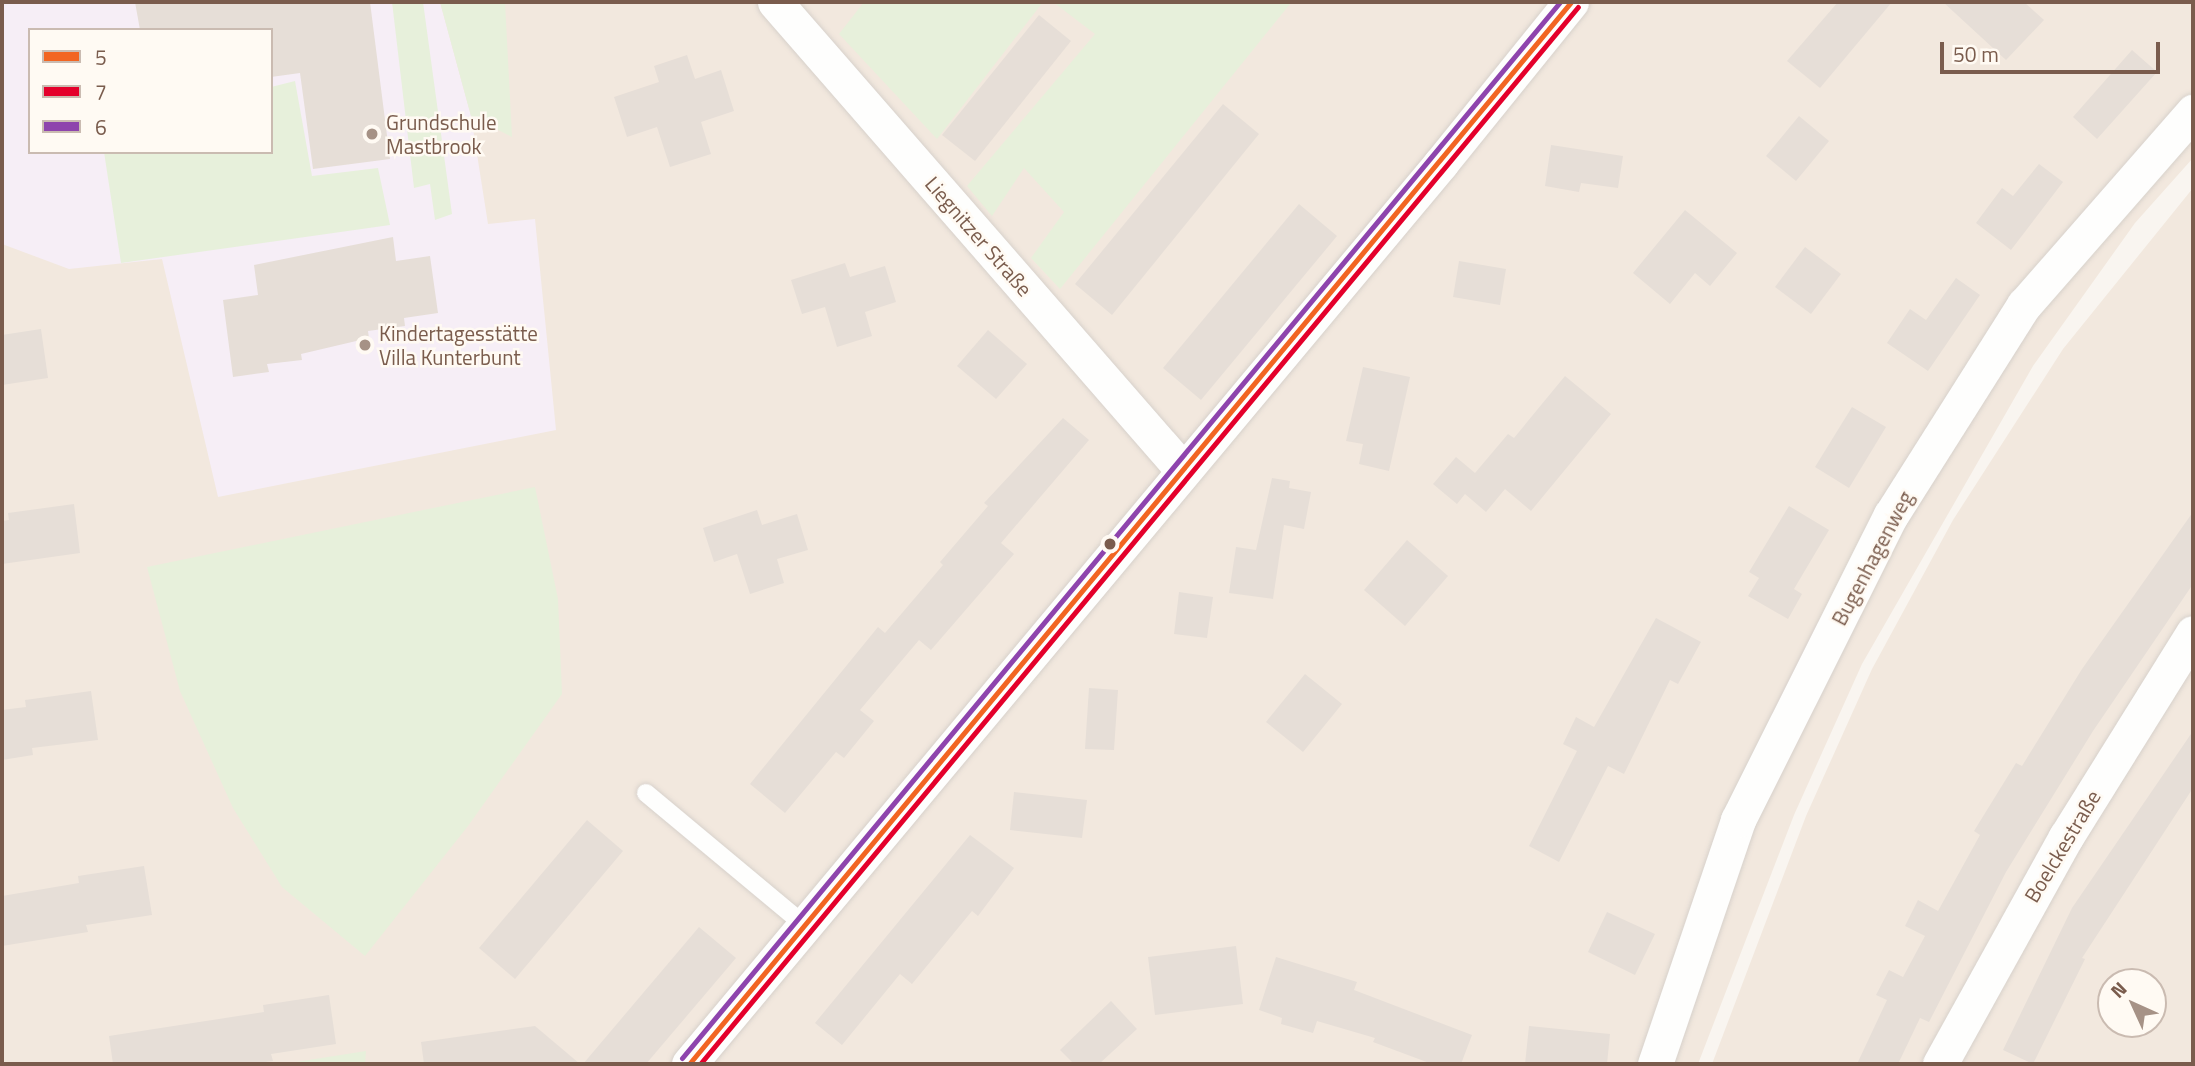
<!DOCTYPE html>
<meta charset="utf-8">
<style>
body{margin:0}
#map{position:relative;width:2195px;height:1066px;overflow:hidden;background:#f9f5f0;font-family:"Titillium Web",sans-serif}
div>[style]{position:absolute}
.residential>*{inset:0;background:#f2e8de}
.education>*{inset:0;background:#f6eef6}
.green>*{inset:0;background:#e7f0db}
.building>*{inset:0;background:#e6ded7}
.roads{filter:drop-shadow(0 0 2px #d7d1cb) drop-shadow(0 0 2px #d7d1cb)}
.lane>*{height:18px;margin:-9px;padding:0 9px;transform-origin:9px;border-radius:9px;background:#fefefd}
.street>*{height:35px;margin:-17.5px;padding:0 17.5px;transform-origin:17.5px;border-radius:17.5px;background:#fefefd}
.bus-1>*{height:5px;margin:-2.5px;padding:0 2.5px;transform-origin:2.5px;border-radius:2.5px;background:#f26522}
.bus-2>*{height:5px;margin:-2.5px;padding:0 2.5px;transform-origin:2.5px;border-radius:2.5px;background:#e4002b}
.bus-3>*{height:5px;margin:-2.5px;padding:0 2.5px;transform-origin:2.5px;border-radius:2.5px;background:#8e44ad}
.dots>*{width:19px;height:19px;translate:-50% -50%;box-sizing:border-box;border:4px solid #fffaf3;border-radius:50%}
span{translate:-50% -50%;white-space:nowrap;text-align:center;line-height:1.15;-webkit-text-stroke:5px #fffaf3;paint-order:stroke}
.poi-label{font-size:21px;color:#7a5c4d}
.left{translate:0 -50%;text-align:left}
.street-label{font-size:21px;color:#7a5c4d}
.frame{position:absolute;inset:0;border:4px solid #7a5c4d;pointer-events:none}
.legend{position:absolute;left:28px;top:28px;width:245px;height:126px;box-sizing:border-box;background:#fffaf3;border:2px solid #cabbb1;margin:0;padding:9px 12px;list-style:none;font-size:21px;color:#7a5c4d}
.legend li{display:flex;align-items:center;gap:14px;height:35px}
.legend b{width:35px;border:2px solid #cabbb1}
.north{position:absolute;left:2097px;top:968px;width:70px;height:70px;box-sizing:border-box;background:#fffaf3;border:2px solid #cabbb1;border-radius:50%;rotate:315deg;font-size:19px;font-weight:700;line-height:28px;text-align:center;color:#7a5c4d}
.north::after{content:'';display:block;margin:auto;width:24px;height:32px;background:#a69286;clip-path:polygon(50% 0,100% 100%,50% 72%,0 100%)}
.scale{position:absolute;left:1940px;top:42px;width:220px;height:32px;box-sizing:border-box;border:4px solid #7a5c4d;border-top:0;padding-left:9px;font-size:21px;line-height:24px;white-space:nowrap;color:#7a5c4d;-webkit-text-stroke:5px #fffaf3;paint-order:stroke}
</style>
<div id="map">
<div class="residential">
<i style="clip-path:polygon(evenodd,2px 2px,2193px 2px,2193px 158px,2135px 223px,2033px 366px,1862px 664px,1794px 815px,1698px 1064px,2px 1064px,2px 2px,30px 30px,271px 30px,271px 152px,30px 152px,30px 30px)"></i>
<i style="clip-path:polygon(evenodd,2193px 188px,2193px 1064px,1712px 1064px,1806px 816px,1872px 669px,1953px 520px,2063px 349px,2193px 188px,2111px 982px,2153px 982px,2153px 1024px,2111px 1024px,2111px 982px)"></i>
</div>
<div class="education">
<i style="clip-path:polygon(evenodd,2px 2px,440px 2px,471px 116px,488px 224px,535px 219px,556px 430px,218px 497px,162px 259px,69px 269px,2px 244px,2px 2px,30px 30px,271px 30px,271px 152px,30px 152px,30px 30px)"></i>
</div>
<div class="green">
<i style="clip-path:polygon(392px 2px,423px 2px,452px 214px,435px 220px,430px 184px,414px 188px)"></i>
<i style="clip-path:polygon(440px 2px,505px 2px,512px 137px,471px 116px)"></i>
<i style="clip-path:polygon(864px 2px,1043px 2px,937px 139px,839px 34px)"></i>
<i style="clip-path:polygon(1053px 2px,1290px 4px,1060px 289px,1031px 258px,1064px 212px,1024px 168px,992px 216px,967px 186px,1095px 34px)"></i>
<i style="clip-path:polygon(295px 81px,312px 176px,378px 168px,390px 225px,121px 263px,104px 152px,271px 152px,271px 87px)"></i>
<i style="clip-path:polygon(535px 487px,558px 599px,562px 694px,468px 826px,365px 956px,282px 887px,233px 808px,180px 691px,147px 567px)"></i>
<i style="clip-path:polygon(366px 1051px,365px 1064px,283px 1064px)"></i>
</div>
<div class="building">
<i style="clip-path:polygon(135px 2px,370px 2px,390px 159px,313px 169px,300px 73px,271px 77px,271px 30px,140px 30px)"></i>
<i style="clip-path:polygon(1838px 2px,1892px 2px,1820px 88px,1787px 61px)"></i>
<i style="clip-path:polygon(1943px 2px,2024px 2px,2044px 20px,2006px 60px)"></i>
<i style="clip-path:polygon(1039px 15px,1071px 41px,975px 161px,942px 135px)"></i>
<i style="clip-path:polygon(2132px 50px,2157px 72px,2097px 139px,2073px 117px)"></i>
<i style="clip-path:polygon(687px 55px,695px 79px,721px 70px,734px 111px,701px 122px,711px 154px,670px 167px,657px 127px,627px 137px,614px 97px,659px 82px,654px 66px)"></i>
<i style="clip-path:polygon(1223px 104px,1259px 134px,1112px 315px,1075px 284px)"></i>
<i style="clip-path:polygon(1799px 116px,1829px 141px,1796px 181px,1766px 156px)"></i>
<i style="clip-path:polygon(1551px 145px,1623px 156px,1618px 188px,1581px 183px,1579px 192px,1545px 186px)"></i>
<i style="clip-path:polygon(2039px 164px,2063px 182px,2011px 250px,1976px 223px,2002px 188px,2013px 196px)"></i>
<i style="clip-path:polygon(1299px 204px,1337px 236px,1201px 400px,1163px 368px)"></i>
<i style="clip-path:polygon(1685px 210px,1737px 253px,1710px 286px,1695px 273px,1670px 304px,1633px 273px)"></i>
<i style="clip-path:polygon(393px 237px,396px 261px,430px 256px,438px 313px,404px 318px,405px 326px,368px 331px,369px 338px,301px 354px,302px 360px,267px 364px,269px 372px,233px 377px,223px 300px,258px 295px,254px 265px)"></i>
<i style="clip-path:polygon(1805px 247px,1841px 274px,1811px 314px,1775px 287px)"></i>
<i style="clip-path:polygon(1459px 261px,1506px 269px,1500px 305px,1453px 297px)"></i>
<i style="clip-path:polygon(845px 263px,850px 277px,885px 266px,896px 302px,865px 312px,872px 336px,837px 347px,825px 307px,802px 314px,791px 280px)"></i>
<i style="clip-path:polygon(1956px 278px,1980px 295px,1928px 371px,1887px 343px,1910px 309px,1926px 320px)"></i>
<i style="clip-path:polygon(41px 329px,48px 378px,2px 385px,2px 335px)"></i>
<i style="clip-path:polygon(988px 330px,1027px 364px,996px 399px,957px 366px)"></i>
<i style="clip-path:polygon(1363px 367px,1410px 377px,1389px 471px,1359px 464px,1363px 444px,1346px 441px)"></i>
<i style="clip-path:polygon(1565px 376px,1611px 414px,1531px 511px,1505px 489px,1486px 512px,1465px 494px,1457px 504px,1433px 484px,1456px 457px,1475px 473px,1508px 434px,1514px 438px)"></i>
<i style="clip-path:polygon(1852px 407px,1886px 427px,1849px 488px,1815px 467px)"></i>
<i style="clip-path:polygon(1063px 418px,1089px 440px,1001px 543px,1014px 554px,931px 650px,919px 640px,860px 710px,874px 721px,844px 758px,836px 752px,785px 813px,750px 784px,878px 627px,885px 633px,943px 565px,940px 562px,988px 506px,984px 503px)"></i>
<i style="clip-path:polygon(1272px 478px,1290px 481px,1289px 488px,1311px 492px,1304px 529px,1284px 525px,1273px 599px,1229px 593px,1236px 547px,1256px 550px)"></i>
<i style="clip-path:polygon(74px 504px,80px 553px,2px 564px,2px 521px,9px 520px,8px 513px)"></i>
<i style="clip-path:polygon(1789px 506px,1829px 530px,1794px 589px,1802px 594px,1788px 619px,1748px 596px,1759px 578px,1749px 572px)"></i>
<i style="clip-path:polygon(757px 510px,762px 525px,797px 514px,808px 550px,777px 559px,784px 583px,750px 594px,737px 554px,714px 562px,703px 528px)"></i>
<i style="clip-path:polygon(2193px 512px,2193px 584px,2093px 731px,2006px 872px,1929px 1022px,1920px 1018px,1898px 1064px,1857px 1064px,1887px 1000px,1876px 995px,1889px 970px,1903px 977px,1925px 936px,1905px 926px,1918px 900px,1938px 911px,1980px 835px,1974px 831px,2016px 763px,2022px 766px,2082px 669px)"></i>
<i style="clip-path:polygon(1407px 540px,1448px 576px,1405px 626px,1364px 590px)"></i>
<i style="clip-path:polygon(1179px 592px,1213px 597px,1207px 638px,1174px 634px)"></i>
<i style="clip-path:polygon(1656px 618px,1701px 642px,1678px 684px,1670px 680px,1624px 774px,1608px 766px,1559px 862px,1529px 846px,1577px 751px,1563px 744px,1576px 717px,1594px 727px)"></i>
<i style="clip-path:polygon(1305px 674px,1342px 704px,1303px 752px,1266px 722px)"></i>
<i style="clip-path:polygon(1089px 688px,1118px 690px,1114px 750px,1085px 749px)"></i>
<i style="clip-path:polygon(91px 691px,98px 740px,32px 748px,33px 755px,2px 760px,2px 710px,26px 707px,25px 700px)"></i>
<i style="clip-path:polygon(2193px 731px,2193px 788px,2082px 958px,2085px 959px,2033px 1064px,2003px 1050px,2072px 908px)"></i>
<i style="clip-path:polygon(1014px 792px,1087px 800px,1082px 838px,1010px 830px)"></i>
<i style="clip-path:polygon(587px 820px,623px 851px,515px 979px,479px 948px)"></i>
<i style="clip-path:polygon(970px 835px,1014px 868px,978px 916px,972px 911px,912px 984px,900px 974px,842px 1045px,815px 1023px)"></i>
<i style="clip-path:polygon(144px 866px,152px 915px,86px 925px,88px 932px,2px 946px,2px 896px,79px 883px,78px 876px)"></i>
<i style="clip-path:polygon(1607px 912px,1655px 934px,1635px 975px,1588px 952px)"></i>
<i style="clip-path:polygon(699px 927px,736px 958px,646px 1064px,583px 1064px)"></i>
<i style="clip-path:polygon(1236px 946px,1243px 1004px,1155px 1015px,1148px 957px)"></i>
<i style="clip-path:polygon(1276px 957px,1357px 982px,1354px 990px,1472px 1035px,1461px 1064px,1432px 1064px,1373px 1042px,1375px 1038px,1317px 1021px,1313px 1033px,1281px 1024px,1282px 1018px,1259px 1010px)"></i>
<i style="clip-path:polygon(329px 995px,336px 1044px,271px 1054px,273px 1061px,251px 1064px,113px 1064px,109px 1036px,264px 1012px,263px 1005px)"></i>
<i style="clip-path:polygon(1111px 1001px,1137px 1029px,1099px 1064px,1074px 1064px,1060px 1050px)"></i>
<i style="clip-path:polygon(535px 1026px,580px 1064px,424px 1064px,421px 1042px)"></i>
<i style="clip-path:polygon(1529px 1026px,1610px 1034px,1607px 1064px,1525px 1064px)"></i>
</div>
<div class="roads">
<div class="lane">
<i style="left:646px;top:793px;width:204px;rotate:39.8deg"></i>
</div>
<div class="street">
<i style="left:775px;top:2px;width:619px;rotate:48.93deg"></i>
<i style="left:689px;top:1064px;width:1174px;rotate:-50.15deg"></i>
<i style="left:1441px;top:163px;width:207px;rotate:-51.1deg"></i>
<i style="left:1655px;top:1064px;width:258px;rotate:-71.2deg"></i>
<i style="left:1738px;top:820px;width:341px;rotate:-63.4deg"></i>
<i style="left:1891px;top:515px;width:249px;rotate:-57.7deg"></i>
<i style="left:2024px;top:305px;width:257px;rotate:-48.8deg"></i>
<i style="left:1940px;top:1064px;width:260px;rotate:-61deg"></i>
<i style="left:2066px;top:837px;width:240px;rotate:-58.1deg"></i>
</div>
</div>
<div class="bus-1">
<i style="left:689px;top:1064px;width:1380px;rotate:-50.29deg"></i>
</div>
<div class="bus-2">
<i style="left:700px;top:1064px;width:1374px;rotate:-50.29deg"></i>
</div>
<div class="bus-3">
<i style="left:682px;top:1058px;width:1373px;rotate:-50.26deg"></i>
</div>
<div class="dots">
<i style="left:372px;top:134px;background:#a69286"></i>
<i style="left:365px;top:345px;background:#a69286"></i>
<i style="left:1110px;top:544px;background:#7a5c4d"></i>
</div>
<div class="poi-label">
<span class="left" style="left:386px;top:134px">Grundschule<br>Mastbrook</span>
<span class="left" style="left:379px;top:345px">Kindertagesstätte<br>Villa Kunterbunt</span>
</div>
<div class="street-label">
<span style="left:979px;top:236px;rotate:49deg">Liegnitzer Straße</span>
<span style="left:1872px;top:558px;rotate:-62deg">Bugenhagenweg</span>
<span style="left:2062px;top:846px;rotate:-59deg">Boelckestraße</span>
</div>
<div class="frame"></div>
<ul class="legend">
<li><b style="height:9px;background:#f26522"></b>5</li>
<li><b style="height:9px;background:#e4002b"></b>7</li>
<li><b style="height:9px;background:#8e44ad"></b>6</li>
</ul>
<div class="north">N</div>
<div class="scale">50 m</div>
</div>
